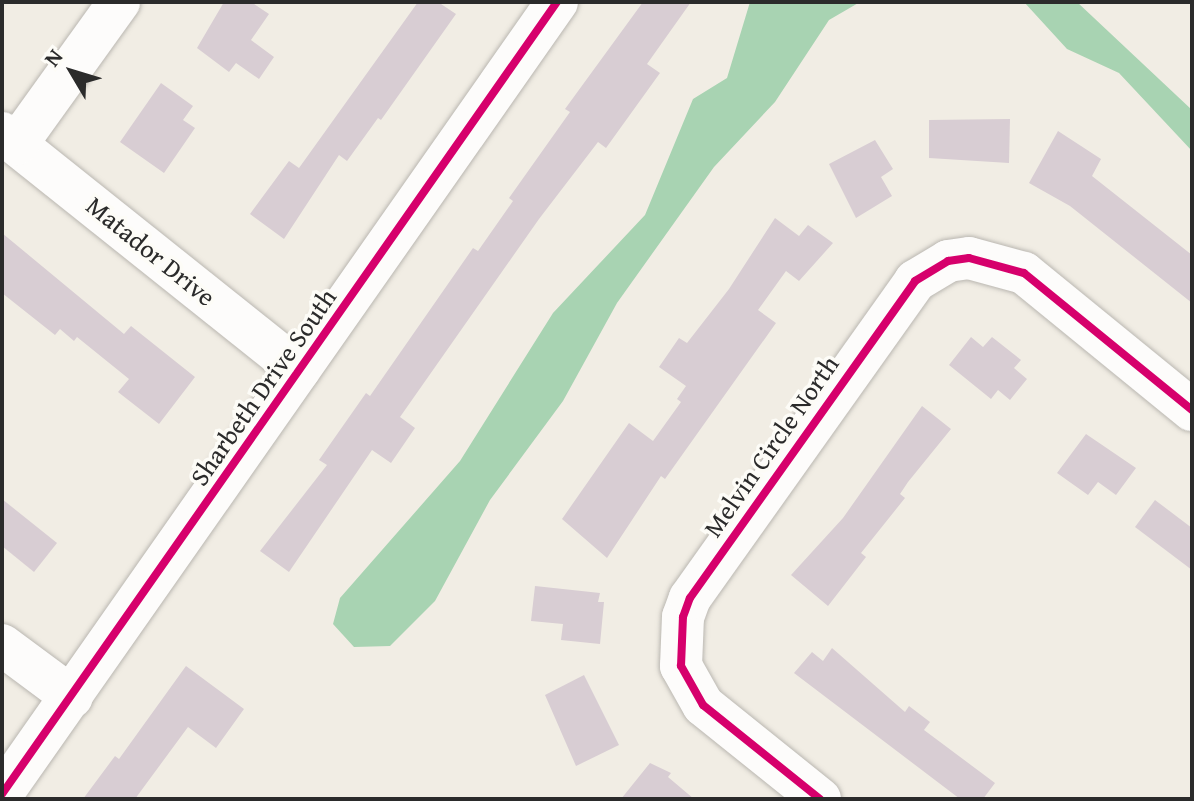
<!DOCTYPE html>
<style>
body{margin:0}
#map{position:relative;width:1194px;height:801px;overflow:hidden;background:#f1ede4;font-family:"Gentium Book Plus",serif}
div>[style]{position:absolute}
.forest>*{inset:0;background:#a8d3b2}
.building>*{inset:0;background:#d8cdd3}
.roads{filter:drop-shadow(0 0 2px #bab7b1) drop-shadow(0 0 2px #bab7b1)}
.minor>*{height:42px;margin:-21px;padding:0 21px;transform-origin:21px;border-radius:21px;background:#fdfcfb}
.cycleway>*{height:8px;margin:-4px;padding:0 4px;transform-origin:4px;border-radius:4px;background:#d6006c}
span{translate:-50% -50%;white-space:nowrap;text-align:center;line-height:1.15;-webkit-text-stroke:7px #fdfcf7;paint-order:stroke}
.street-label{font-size:26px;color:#2b2b2b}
.frame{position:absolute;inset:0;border:4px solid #2b2b2b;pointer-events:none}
.north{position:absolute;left:32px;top:32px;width:80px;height:80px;-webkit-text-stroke:6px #fdfcf7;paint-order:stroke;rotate:308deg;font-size:22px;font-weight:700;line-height:32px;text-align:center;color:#2b2b2b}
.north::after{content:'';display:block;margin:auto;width:28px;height:36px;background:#2b2b2b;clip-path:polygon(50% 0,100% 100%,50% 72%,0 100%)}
</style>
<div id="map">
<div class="forest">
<i style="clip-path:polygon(750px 2px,860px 2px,829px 20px,775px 102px,714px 167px,617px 303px,563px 401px,490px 500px,435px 601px,390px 646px,354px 647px,333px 624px,340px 598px,460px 461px,553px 313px,645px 215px,693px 99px,727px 78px)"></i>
<i style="clip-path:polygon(1024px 2px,1077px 2px,1192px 110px,1192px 151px,1119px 73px,1067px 49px)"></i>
</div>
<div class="building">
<i style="clip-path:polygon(224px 2px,251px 2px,269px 14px,251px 40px,274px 57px,259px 79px,236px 63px,229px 72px,197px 48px)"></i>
<i style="clip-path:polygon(418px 2px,438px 2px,456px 14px,381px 120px,378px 118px,347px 161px,339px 155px,284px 239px,250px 214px,289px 161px,299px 168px)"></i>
<i style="clip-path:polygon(643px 2px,691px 2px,647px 64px,660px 73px,606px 148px,598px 142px,539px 219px,400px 417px,415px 428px,391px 463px,372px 450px,289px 572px,260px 551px,327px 465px,319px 460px,366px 393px,370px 396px,473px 248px,478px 251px,513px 201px,509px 198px,570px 112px,565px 109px)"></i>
<i style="clip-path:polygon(161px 83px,193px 106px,183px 120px,195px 128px,164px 173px,120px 142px)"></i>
<i style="clip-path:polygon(1010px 119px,1009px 163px,929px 158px,929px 120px)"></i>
<i style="clip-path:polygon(1058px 131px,1101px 159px,1092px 176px,1192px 255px,1192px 303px,1070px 206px,1029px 183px)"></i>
<i style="clip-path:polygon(875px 140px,893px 169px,881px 177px,892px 196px,856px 218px,829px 164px)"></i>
<i style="clip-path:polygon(775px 218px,799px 236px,808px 225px,833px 243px,799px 281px,786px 271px,758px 310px,776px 323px,665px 479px,661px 476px,607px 558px,562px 519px,629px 423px,653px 441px,681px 402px,677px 399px,686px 386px,659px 367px,679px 338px,687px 343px,729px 289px)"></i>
<i style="clip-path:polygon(2px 233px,124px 334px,131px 326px,195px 377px,159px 424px,118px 392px,129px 379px,77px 337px,74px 341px,60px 329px,55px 335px,2px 293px)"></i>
<i style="clip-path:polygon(971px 337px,983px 347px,992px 337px,1021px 360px,1014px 368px,1027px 379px,1010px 400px,998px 390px,991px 399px,949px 365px)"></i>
<i style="clip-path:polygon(922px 406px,951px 429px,908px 482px,900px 494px,905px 498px,861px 553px,866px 557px,828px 606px,791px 575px,843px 518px)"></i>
<i style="clip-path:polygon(1086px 434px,1136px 468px,1116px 495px,1098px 482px,1088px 495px,1057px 473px)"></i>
<i style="clip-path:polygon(2px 499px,57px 543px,34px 572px,2px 546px)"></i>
<i style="clip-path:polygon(1155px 500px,1192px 528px,1192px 570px,1135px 527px)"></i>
<i style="clip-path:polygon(535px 586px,600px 593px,598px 602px,604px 602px,600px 644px,561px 640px,563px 624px,531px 621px)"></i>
<i style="clip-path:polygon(832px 648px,905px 712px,909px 706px,930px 722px,924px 730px,995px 783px,983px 799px,960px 799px,794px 673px,812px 652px,823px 661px)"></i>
<i style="clip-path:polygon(186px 666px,244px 709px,216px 748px,188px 727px,135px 799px,83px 799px,115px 756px,119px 759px)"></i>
<i style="clip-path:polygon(584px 675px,619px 745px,576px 766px,545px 695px)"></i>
<i style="clip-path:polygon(650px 763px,671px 773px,668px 777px,694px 799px,621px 799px)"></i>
</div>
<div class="roads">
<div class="minor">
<i style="left:2px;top:133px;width:380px;rotate:38.6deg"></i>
<i style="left:17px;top:144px;width:175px;rotate:-54.3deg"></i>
<i style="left:2px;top:645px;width:87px;rotate:36.6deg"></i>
<i style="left:2px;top:794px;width:967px;rotate:-54.98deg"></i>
<i style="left:820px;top:799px;width:150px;rotate:-141.2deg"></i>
<i style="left:703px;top:705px;width:45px;rotate:-119.4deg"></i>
<i style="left:681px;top:666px;width:49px;rotate:-87.7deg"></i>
<i style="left:683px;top:617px;width:20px;rotate:-70deg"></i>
<i style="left:690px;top:598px;width:389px;rotate:-54.6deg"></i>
<i style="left:915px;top:281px;width:39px;rotate:-31deg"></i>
<i style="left:948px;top:261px;width:21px;rotate:-8deg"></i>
<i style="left:969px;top:258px;width:57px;rotate:15.3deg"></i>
<i style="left:1024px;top:273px;width:217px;rotate:39.2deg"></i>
</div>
</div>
<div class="cycleway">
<i style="left:2px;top:794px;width:967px;rotate:-54.98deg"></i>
<i style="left:820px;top:799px;width:150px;rotate:-141.2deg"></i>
<i style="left:703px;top:705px;width:45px;rotate:-119.4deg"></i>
<i style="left:681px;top:666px;width:49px;rotate:-87.7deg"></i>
<i style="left:683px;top:617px;width:20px;rotate:-70deg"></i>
<i style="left:690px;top:598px;width:389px;rotate:-54.6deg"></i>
<i style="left:915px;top:281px;width:39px;rotate:-31deg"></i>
<i style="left:948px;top:261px;width:21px;rotate:-8deg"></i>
<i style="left:969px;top:258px;width:57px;rotate:15.3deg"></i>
<i style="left:1024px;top:273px;width:217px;rotate:39.2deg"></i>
</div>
<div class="street-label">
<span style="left:151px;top:251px;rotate:39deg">Matador Drive</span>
<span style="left:263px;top:387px;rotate:-55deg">Sharbeth Drive South</span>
<span style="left:771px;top:446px;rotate:-55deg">Melvin Circle North</span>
</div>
<div class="frame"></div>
<div class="north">N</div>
</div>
